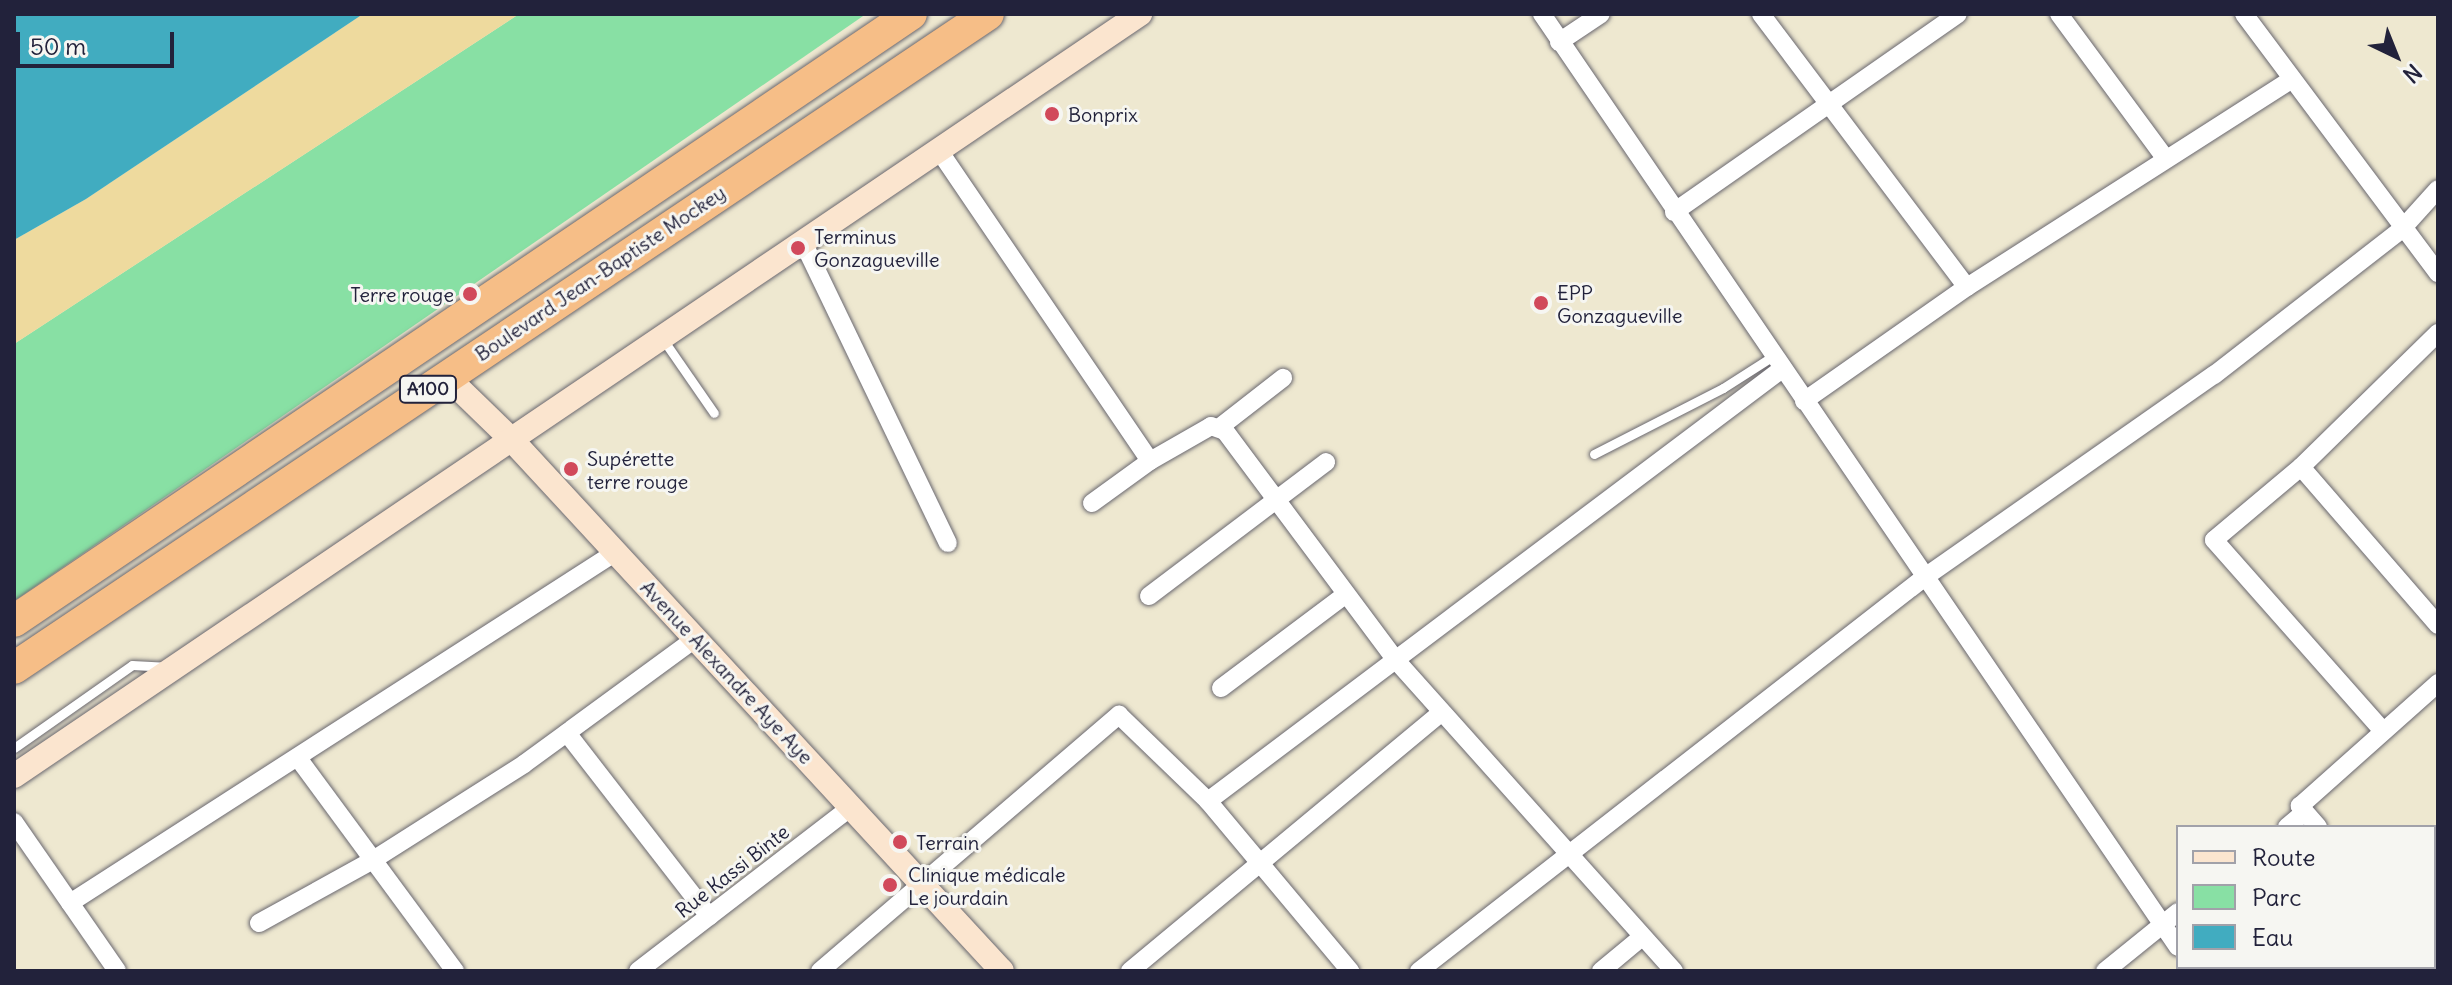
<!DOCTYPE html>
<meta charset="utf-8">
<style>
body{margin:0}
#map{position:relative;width:2452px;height:985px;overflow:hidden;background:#eee8d0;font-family:Delius,sans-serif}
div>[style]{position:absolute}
.green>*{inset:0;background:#88e0a4}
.sand>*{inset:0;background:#eeda9e}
.water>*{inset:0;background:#41acc0}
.roads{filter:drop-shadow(0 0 2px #69676f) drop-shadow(0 0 2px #69676f)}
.lane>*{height:9px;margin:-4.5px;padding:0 4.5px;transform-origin:4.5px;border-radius:4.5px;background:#fff}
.street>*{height:18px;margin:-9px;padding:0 9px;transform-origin:9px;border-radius:9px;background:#fff}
.secondary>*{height:24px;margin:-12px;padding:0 12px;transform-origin:12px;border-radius:12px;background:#fbe5cf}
.highway>*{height:32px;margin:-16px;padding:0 16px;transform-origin:16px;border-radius:16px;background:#f6be87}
.dots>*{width:22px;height:22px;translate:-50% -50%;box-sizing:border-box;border:4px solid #f6f6f2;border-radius:50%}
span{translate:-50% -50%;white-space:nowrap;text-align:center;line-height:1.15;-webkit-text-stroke:6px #f6f6f2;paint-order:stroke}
.shield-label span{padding:2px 6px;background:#f6f6f2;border:2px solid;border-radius:6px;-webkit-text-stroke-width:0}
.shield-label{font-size:18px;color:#22223b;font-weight:700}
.poi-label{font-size:20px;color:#22223b}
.left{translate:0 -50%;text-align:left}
.right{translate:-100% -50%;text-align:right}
.street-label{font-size:20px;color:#22223b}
.frame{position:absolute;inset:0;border:16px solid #22223b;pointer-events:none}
.legend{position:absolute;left:2176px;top:825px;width:260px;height:144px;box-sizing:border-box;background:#f6f6f2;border:2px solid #a1a1a9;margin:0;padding:10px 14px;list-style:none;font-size:24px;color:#22223b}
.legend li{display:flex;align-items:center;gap:16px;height:40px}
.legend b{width:40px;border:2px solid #a1a1a9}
.north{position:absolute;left:2356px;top:16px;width:80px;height:80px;-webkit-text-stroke:6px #f6f6f2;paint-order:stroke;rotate:137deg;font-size:22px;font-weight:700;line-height:32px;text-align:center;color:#22223b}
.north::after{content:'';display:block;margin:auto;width:28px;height:36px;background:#22223b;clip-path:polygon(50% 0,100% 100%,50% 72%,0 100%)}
.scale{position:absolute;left:16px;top:32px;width:158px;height:36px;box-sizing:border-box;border:4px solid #22223b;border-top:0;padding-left:10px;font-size:24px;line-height:28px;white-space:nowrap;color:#22223b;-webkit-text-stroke:6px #f6f6f2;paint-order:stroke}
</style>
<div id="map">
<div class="green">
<i style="clip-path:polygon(519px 14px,866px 14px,14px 601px,14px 344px)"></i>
</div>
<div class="sand">
<i style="clip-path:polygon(363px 14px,519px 14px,14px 344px,14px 240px,86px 199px)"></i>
</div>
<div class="water">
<i style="clip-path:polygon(14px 14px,363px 14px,86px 199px,14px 240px)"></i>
</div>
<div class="roads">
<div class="lane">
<i style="left:662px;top:338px;width:91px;rotate:55.3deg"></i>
<i style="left:1594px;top:454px;width:145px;rotate:-27.1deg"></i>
<i style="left:1723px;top:388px;width:59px;rotate:-32.6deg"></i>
<i style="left:14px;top:748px;width:144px;rotate:-35.1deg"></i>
<i style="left:132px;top:665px;width:33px;rotate:3deg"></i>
</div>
<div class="street">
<i style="left:1542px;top:14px;width:1129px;rotate:55.72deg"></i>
<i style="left:1761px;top:14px;width:342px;rotate:53deg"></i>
<i style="left:2059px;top:14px;width:180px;rotate:53.6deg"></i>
<i style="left:2244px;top:14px;width:324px;rotate:53.2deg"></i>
<i style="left:1559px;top:42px;width:50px;rotate:-33.7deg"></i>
<i style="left:938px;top:149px;width:377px;rotate:55.8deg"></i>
<i style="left:1674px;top:212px;width:346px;rotate:-34.9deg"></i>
<i style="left:803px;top:242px;width:334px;rotate:64.3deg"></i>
<i style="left:1804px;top:401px;width:199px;rotate:-35deg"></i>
<i style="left:1967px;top:287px;width:384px;rotate:-32.6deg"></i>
<i style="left:1220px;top:427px;width:80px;rotate:-37.9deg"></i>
<i style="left:2301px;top:467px;width:209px;rotate:49.1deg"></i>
<i style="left:1092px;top:503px;width:72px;rotate:-35.9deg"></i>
<i style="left:1150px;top:461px;width:70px;rotate:-29.8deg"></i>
<i style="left:1211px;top:426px;width:15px;rotate:20deg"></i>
<i style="left:1225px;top:431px;width:283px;rotate:53.3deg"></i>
<i style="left:1394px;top:658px;width:420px;rotate:48.2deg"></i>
<i style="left:1149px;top:596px;width:222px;rotate:-37.1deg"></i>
<i style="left:1221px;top:688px;width:156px;rotate:-36.9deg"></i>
<i style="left:2383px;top:731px;width:255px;rotate:-131.5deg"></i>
<i style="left:2214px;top:540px;width:114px;rotate:-40deg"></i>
<i style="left:2301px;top:467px;width:192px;rotate:-44.4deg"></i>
<i style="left:567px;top:733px;width:232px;rotate:52.2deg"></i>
<i style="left:298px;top:758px;width:265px;rotate:53.6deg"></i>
<i style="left:1208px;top:801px;width:718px;rotate:-36.97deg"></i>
<i style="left:14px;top:822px;width:181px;rotate:55.3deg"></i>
<i style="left:2287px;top:827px;width:23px;rotate:-40deg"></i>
<i style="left:2318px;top:827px;width:28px;rotate:-131deg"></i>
<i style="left:2300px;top:806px;width:185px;rotate:-41.7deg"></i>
<i style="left:70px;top:903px;width:649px;rotate:-32.74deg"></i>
<i style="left:259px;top:923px;width:130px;rotate:-28.9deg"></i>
<i style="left:373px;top:860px;width:179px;rotate:-32.4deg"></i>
<i style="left:524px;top:764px;width:212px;rotate:-36.2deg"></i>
<i style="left:2434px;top:965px;width:6px;rotate:51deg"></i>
<i style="left:2191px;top:967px;width:5px;rotate:53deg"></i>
<i style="left:638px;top:971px;width:270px;rotate:-37.6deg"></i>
<i style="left:820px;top:971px;width:394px;rotate:-40.6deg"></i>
<i style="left:1119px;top:715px;width:124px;rotate:44deg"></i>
<i style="left:1208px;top:801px;width:222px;rotate:50.1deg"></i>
<i style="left:1130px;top:971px;width:404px;rotate:-39.7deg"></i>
<i style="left:1419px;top:971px;width:641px;rotate:-37.91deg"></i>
<i style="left:1925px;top:577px;width:353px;rotate:-35deg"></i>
<i style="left:2214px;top:375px;width:237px;rotate:-37.8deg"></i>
<i style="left:2401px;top:230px;width:55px;rotate:-47.9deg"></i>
<i style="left:1601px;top:971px;width:53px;rotate:-39.7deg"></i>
<i style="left:2105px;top:971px;width:94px;rotate:-38.9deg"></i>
</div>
<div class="secondary">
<i style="left:447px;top:377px;width:88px;rotate:44.1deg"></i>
<i style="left:510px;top:438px;width:725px;rotate:47.29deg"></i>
<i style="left:14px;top:776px;width:1360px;rotate:-34.09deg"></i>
</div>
<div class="highway">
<i style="left:14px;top:621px;width:1083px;rotate:-34.09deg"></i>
<i style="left:14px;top:668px;width:1173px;rotate:-33.88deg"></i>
</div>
</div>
<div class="dots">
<i style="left:1052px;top:114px;background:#d1495b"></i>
<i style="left:798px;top:248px;background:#d1495b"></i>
<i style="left:470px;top:294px;background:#d1495b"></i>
<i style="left:1541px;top:303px;background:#d1495b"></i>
<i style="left:571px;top:469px;background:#d1495b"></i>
<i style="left:900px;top:842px;background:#d1495b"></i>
<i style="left:890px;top:885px;background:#d1495b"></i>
</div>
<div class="shield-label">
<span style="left:428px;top:389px">A100</span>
</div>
<div class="poi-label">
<span class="left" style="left:1068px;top:114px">Bonprix</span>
<span class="left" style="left:814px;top:248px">Terminus<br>Gonzagueville</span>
<span class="left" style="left:1557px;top:304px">EPP<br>Gonzagueville</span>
<span class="right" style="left:454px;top:294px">Terre rouge</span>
<span class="left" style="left:587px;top:470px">Supérette<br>terre rouge</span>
<span class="left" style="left:916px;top:842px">Terrain</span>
<span class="left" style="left:908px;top:886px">Clinique médicale<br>Le jourdain</span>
</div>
<div class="street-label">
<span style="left:600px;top:273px;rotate:-34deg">Boulevard Jean-Baptiste Mockey</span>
<span style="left:727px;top:672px;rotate:47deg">Avenue Alexandre Aye Aye</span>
<span style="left:732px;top:871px;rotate:-38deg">Rue Kassi Binte</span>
</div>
<div class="frame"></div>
<ul class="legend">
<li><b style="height:10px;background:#fbe5cf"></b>Route</li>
<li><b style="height:22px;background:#88e0a4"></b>Parc</li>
<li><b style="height:22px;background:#41acc0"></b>Eau</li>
</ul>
<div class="north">N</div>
<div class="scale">50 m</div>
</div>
